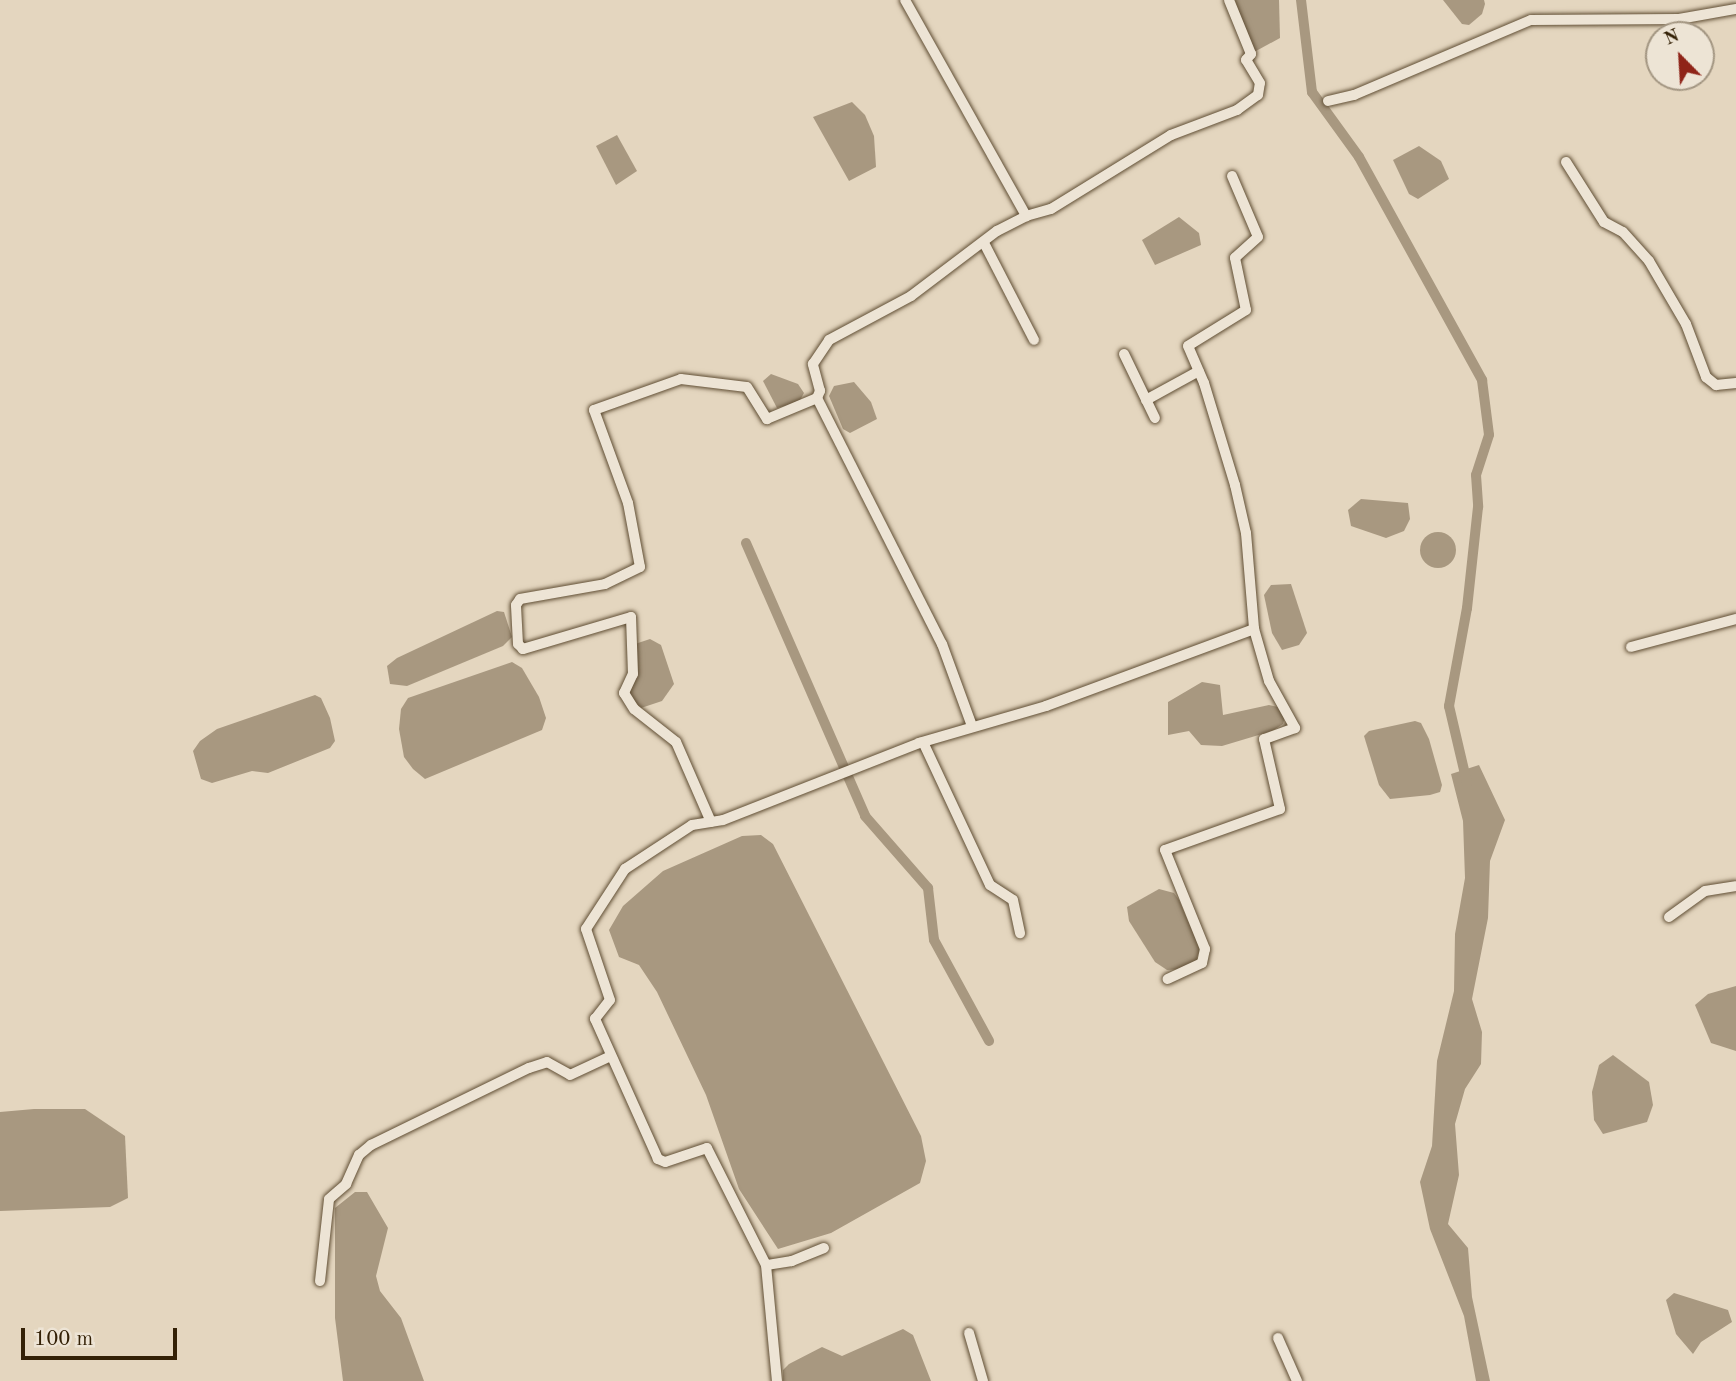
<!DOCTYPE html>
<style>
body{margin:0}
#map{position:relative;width:1736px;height:1381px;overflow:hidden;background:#e4d6bf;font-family:"Old Standard TT",serif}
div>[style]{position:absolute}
.water>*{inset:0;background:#a89880}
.round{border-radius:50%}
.canal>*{height:10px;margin:-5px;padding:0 5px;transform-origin:5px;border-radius:5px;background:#a89880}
.roads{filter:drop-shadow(0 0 2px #604e34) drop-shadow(0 0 2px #604e34)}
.street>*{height:10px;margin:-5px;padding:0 5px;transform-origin:5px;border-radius:5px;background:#ede4d5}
span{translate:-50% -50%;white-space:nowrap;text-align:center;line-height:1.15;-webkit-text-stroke:6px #ede4d5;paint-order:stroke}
.north{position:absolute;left:1645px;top:21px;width:70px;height:70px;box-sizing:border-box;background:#ede4d5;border:2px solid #a39682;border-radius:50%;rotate:336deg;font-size:19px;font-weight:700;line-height:28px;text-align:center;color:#342106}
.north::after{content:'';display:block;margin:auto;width:24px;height:32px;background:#8f2418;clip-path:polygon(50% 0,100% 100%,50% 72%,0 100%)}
.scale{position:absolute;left:21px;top:1328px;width:156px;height:32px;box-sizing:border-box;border:4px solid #342106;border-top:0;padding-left:9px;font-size:21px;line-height:24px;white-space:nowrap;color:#342106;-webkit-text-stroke:5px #ede4d5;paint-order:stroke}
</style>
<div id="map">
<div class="water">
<i style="clip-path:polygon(1235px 0,1279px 0,1280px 38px,1256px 51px,1251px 48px)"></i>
<i style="clip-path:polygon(1443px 0,1484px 0,1485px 4px,1482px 14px,1469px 25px,1462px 24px)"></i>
<i style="clip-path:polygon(852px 102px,865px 115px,874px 136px,876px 167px,849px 181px,813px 117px)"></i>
<i style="clip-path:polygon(617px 135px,637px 171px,616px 185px,596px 146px)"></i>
<i style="clip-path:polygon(1419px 146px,1441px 161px,1449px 179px,1418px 199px,1409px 194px,1393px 160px)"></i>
<i style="clip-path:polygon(1179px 217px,1199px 233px,1201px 245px,1155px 265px,1142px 240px)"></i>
<i style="clip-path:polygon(771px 374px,798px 384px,804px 393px,799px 402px,777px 408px,763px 381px)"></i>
<i style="clip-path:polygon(854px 382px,871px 402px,877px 419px,850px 433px,843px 429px,829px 396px,834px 386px)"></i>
<i style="clip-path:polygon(1361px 499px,1408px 503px,1410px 519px,1404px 531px,1386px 538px,1351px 526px,1348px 510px)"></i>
<i class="round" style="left:1420px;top:532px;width:36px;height:36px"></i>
<i style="clip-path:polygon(1291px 584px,1307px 633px,1299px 645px,1282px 650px,1272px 633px,1264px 595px,1271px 585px)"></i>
<i style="clip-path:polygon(497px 611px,504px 612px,512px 637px,503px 646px,407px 686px,390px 684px,387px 666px,397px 658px)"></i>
<i style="clip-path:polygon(650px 639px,661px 645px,674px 684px,662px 701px,641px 708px,628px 694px,635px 644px)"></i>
<i style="clip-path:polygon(512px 662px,522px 668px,539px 697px,546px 718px,542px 730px,425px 779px,413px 769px,404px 757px,399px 729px,401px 709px,408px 698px)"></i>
<i style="clip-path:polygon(1202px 682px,1220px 685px,1223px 715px,1269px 705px,1278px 707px,1285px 717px,1283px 724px,1272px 731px,1222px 746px,1201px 745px,1189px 731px,1168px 735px,1168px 702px)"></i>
<i style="clip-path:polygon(315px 695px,321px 698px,330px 718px,335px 741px,330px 748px,268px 773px,252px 771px,212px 783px,201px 779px,193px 751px,200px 741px,217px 729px)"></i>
<i style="clip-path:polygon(1415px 721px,1421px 723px,1429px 739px,1442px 785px,1440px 792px,1430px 795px,1390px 799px,1379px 785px,1364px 736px,1369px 731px)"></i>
<i style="clip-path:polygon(1479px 765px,1505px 820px,1490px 861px,1488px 918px,1472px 999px,1482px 1032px,1481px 1064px,1465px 1089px,1455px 1124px,1459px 1175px,1448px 1224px,1468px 1248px,1472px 1297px,1490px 1381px,1476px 1381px,1464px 1316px,1430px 1229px,1420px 1182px,1432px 1146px,1437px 1061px,1454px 991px,1455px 934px,1465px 878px,1463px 821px,1451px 774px)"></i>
<i style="clip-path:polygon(761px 835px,773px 844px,921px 1136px,926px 1161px,920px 1183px,831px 1233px,778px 1249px,739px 1189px,706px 1095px,657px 992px,639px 965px,619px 957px,609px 930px,623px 906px,663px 871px,742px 836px)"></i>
<i style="clip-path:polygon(1159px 889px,1174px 893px,1179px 900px,1200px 949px,1196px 961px,1182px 969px,1167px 970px,1155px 962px,1129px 921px,1127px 907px)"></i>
<i style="clip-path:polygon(1736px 986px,1736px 1051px,1711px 1043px,1695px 1005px,1708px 994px)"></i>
<i style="clip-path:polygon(1613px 1055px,1649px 1082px,1653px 1105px,1647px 1122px,1603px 1134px,1594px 1120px,1592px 1092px,1599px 1065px)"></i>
<i style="clip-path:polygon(34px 1109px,85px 1109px,125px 1136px,128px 1198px,110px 1207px,0 1211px,0 1112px)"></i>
<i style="clip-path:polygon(355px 1192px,367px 1192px,388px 1228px,376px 1276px,380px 1291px,401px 1318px,424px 1381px,343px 1381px,335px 1318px,335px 1208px)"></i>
<i style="clip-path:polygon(1674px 1293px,1728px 1310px,1732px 1322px,1701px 1342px,1693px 1354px,1676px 1334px,1666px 1300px)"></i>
<i style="clip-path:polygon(903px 1329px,913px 1335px,931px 1381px,783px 1381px,783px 1370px,789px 1364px,822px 1347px,842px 1356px)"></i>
</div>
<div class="canal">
<i style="left:1301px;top:0;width:93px;rotate:83.2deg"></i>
<i style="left:1312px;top:92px;width:80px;rotate:54.1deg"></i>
<i style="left:1359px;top:157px;width:255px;rotate:61.1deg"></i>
<i style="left:1482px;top:380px;width:55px;rotate:82.7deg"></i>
<i style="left:1489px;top:435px;width:42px;rotate:108deg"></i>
<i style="left:1476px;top:475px;width:32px;rotate:86deg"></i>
<i style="left:1478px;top:507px;width:102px;rotate:96.2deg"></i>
<i style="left:1467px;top:608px;width:100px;rotate:100.4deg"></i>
<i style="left:1449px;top:706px;width:79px;rotate:76.8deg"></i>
<i style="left:746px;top:543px;width:298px;rotate:66.4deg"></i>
<i style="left:865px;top:816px;width:96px;rotate:48.8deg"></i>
<i style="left:928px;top:888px;width:52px;rotate:83.4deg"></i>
<i style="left:934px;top:940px;width:115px;rotate:61.4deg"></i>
</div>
<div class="roads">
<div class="street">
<i style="left:905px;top:0;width:248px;rotate:60.7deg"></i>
<i style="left:1328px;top:101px;width:27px;rotate:-13deg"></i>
<i style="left:1354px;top:95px;width:192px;rotate:-23deg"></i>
<i style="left:1531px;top:20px;width:148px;rotate:-0.4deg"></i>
<i style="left:1679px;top:19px;width:58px;rotate:-10deg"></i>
<i style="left:1566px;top:162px;width:71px;rotate:57.7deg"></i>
<i style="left:1604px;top:222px;width:21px;rotate:28deg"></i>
<i style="left:1623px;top:232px;width:39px;rotate:48deg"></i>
<i style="left:1649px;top:261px;width:73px;rotate:59.6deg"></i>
<i style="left:1686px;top:324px;width:57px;rotate:69.3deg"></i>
<i style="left:1706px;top:377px;width:13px;rotate:39deg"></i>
<i style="left:1716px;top:385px;width:20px;rotate:-6deg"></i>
<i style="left:1232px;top:176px;width:66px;rotate:66.9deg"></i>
<i style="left:1258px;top:237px;width:31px;rotate:138deg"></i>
<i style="left:1235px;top:258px;width:53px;rotate:78.1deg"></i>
<i style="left:1246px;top:310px;width:68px;rotate:148.2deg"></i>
<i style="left:1188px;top:346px;width:40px;rotate:66.6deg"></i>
<i style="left:1204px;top:383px;width:107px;rotate:73.1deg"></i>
<i style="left:1235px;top:485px;width:49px;rotate:77.1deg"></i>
<i style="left:1246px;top:533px;width:96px;rotate:85.2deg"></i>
<i style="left:984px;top:243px;width:109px;rotate:62.7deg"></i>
<i style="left:1124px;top:354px;width:71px;rotate:64.2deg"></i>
<i style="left:817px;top:398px;width:276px;rotate:63.1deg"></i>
<i style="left:942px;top:644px;width:87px;rotate:69.9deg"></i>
<i style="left:1146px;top:400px;width:60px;rotate:-28.7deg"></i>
<i style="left:1631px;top:647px;width:109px;rotate:-14.9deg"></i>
<i style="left:923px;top:742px;width:158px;rotate:64.9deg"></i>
<i style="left:990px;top:885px;width:27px;rotate:33deg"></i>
<i style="left:1013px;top:900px;width:34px;rotate:78deg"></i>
<i style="left:711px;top:822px;width:87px;rotate:-113.6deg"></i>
<i style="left:676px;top:742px;width:53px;rotate:-141.8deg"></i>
<i style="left:634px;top:709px;width:19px;rotate:-122deg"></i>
<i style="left:624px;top:693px;width:21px;rotate:-65deg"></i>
<i style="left:633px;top:674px;width:57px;rotate:-92deg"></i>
<i style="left:631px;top:617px;width:113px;rotate:163.5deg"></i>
<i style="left:523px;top:649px;width:7px;rotate:-135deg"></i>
<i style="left:518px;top:644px;width:39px;rotate:-93deg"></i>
<i style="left:516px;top:605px;width:7px;rotate:-56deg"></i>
<i style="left:520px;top:599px;width:86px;rotate:-10deg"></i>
<i style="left:605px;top:584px;width:39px;rotate:-26deg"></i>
<i style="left:640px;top:567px;width:65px;rotate:-100.6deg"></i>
<i style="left:628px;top:503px;width:99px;rotate:-110.1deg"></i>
<i style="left:594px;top:410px;width:92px;rotate:-19.6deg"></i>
<i style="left:681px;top:379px;width:66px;rotate:6.9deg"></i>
<i style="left:747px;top:387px;width:38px;rotate:58deg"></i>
<i style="left:767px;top:419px;width:54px;rotate:-22.8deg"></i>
<i style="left:817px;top:398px;width:8px;rotate:-67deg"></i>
<i style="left:820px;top:391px;width:28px;rotate:-105deg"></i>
<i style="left:813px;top:364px;width:29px;rotate:-56deg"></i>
<i style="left:829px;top:340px;width:93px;rotate:-28.2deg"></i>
<i style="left:911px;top:296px;width:108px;rotate:-37.1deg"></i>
<i style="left:997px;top:231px;width:33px;rotate:-27deg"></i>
<i style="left:1026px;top:216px;width:26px;rotate:-16deg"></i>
<i style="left:1051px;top:209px;width:141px;rotate:-31.7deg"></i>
<i style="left:1171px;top:135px;width:71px;rotate:-20.7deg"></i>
<i style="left:1237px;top:110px;width:26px;rotate:-36deg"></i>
<i style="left:1258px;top:95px;width:12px;rotate:-81deg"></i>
<i style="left:1260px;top:83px;width:27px;rotate:-121deg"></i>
<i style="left:1246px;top:60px;width:8px;rotate:-50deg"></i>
<i style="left:1251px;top:54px;width:58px;rotate:-112.2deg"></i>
<i style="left:1669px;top:917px;width:44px;rotate:-35.8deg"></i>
<i style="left:1705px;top:891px;width:31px;rotate:-9deg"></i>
<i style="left:824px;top:1248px;width:35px;rotate:158deg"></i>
<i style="left:792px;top:1261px;width:26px;rotate:171deg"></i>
<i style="left:766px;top:1265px;width:131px;rotate:-116.8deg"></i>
<i style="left:707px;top:1148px;width:44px;rotate:161.6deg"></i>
<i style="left:665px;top:1162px;width:8px;rotate:-157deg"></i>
<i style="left:658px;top:1159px;width:154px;rotate:-114.2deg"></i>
<i style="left:595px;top:1019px;width:24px;rotate:-52deg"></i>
<i style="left:610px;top:1000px;width:75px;rotate:-108.7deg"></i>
<i style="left:586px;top:929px;width:72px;rotate:-57deg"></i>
<i style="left:625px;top:869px;width:80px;rotate:-33.3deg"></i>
<i style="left:692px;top:825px;width:31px;rotate:-9deg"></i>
<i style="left:723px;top:820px;width:211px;rotate:-21.4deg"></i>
<i style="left:919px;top:743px;width:132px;rotate:-16.2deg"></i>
<i style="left:1046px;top:706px;width:222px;rotate:-20.3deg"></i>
<i style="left:1254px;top:629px;width:54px;rotate:73.9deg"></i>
<i style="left:1269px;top:681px;width:54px;rotate:61deg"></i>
<i style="left:1295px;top:728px;width:33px;rotate:160deg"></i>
<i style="left:1264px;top:739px;width:72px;rotate:77.1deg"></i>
<i style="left:1280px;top:809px;width:122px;rotate:160.4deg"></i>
<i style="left:1165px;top:850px;width:107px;rotate:68deg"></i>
<i style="left:1205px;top:949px;width:14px;rotate:102deg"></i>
<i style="left:1202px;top:963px;width:38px;rotate:155deg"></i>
<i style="left:766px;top:1265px;width:117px;rotate:84.6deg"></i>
<i style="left:320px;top:1281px;width:82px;rotate:-83.7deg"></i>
<i style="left:329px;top:1199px;width:23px;rotate:-41deg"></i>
<i style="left:346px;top:1184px;width:32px;rotate:-66deg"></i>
<i style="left:359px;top:1155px;width:16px;rotate:-40deg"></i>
<i style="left:371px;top:1145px;width:176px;rotate:-26deg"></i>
<i style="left:529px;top:1068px;width:19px;rotate:-18deg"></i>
<i style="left:547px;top:1062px;width:26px;rotate:29deg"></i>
<i style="left:570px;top:1075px;width:45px;rotate:-24.9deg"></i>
<i style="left:969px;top:1333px;width:50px;rotate:73.7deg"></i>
<i style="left:1278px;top:1338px;width:47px;rotate:66.2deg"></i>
</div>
</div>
<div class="north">N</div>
<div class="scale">100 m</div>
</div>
